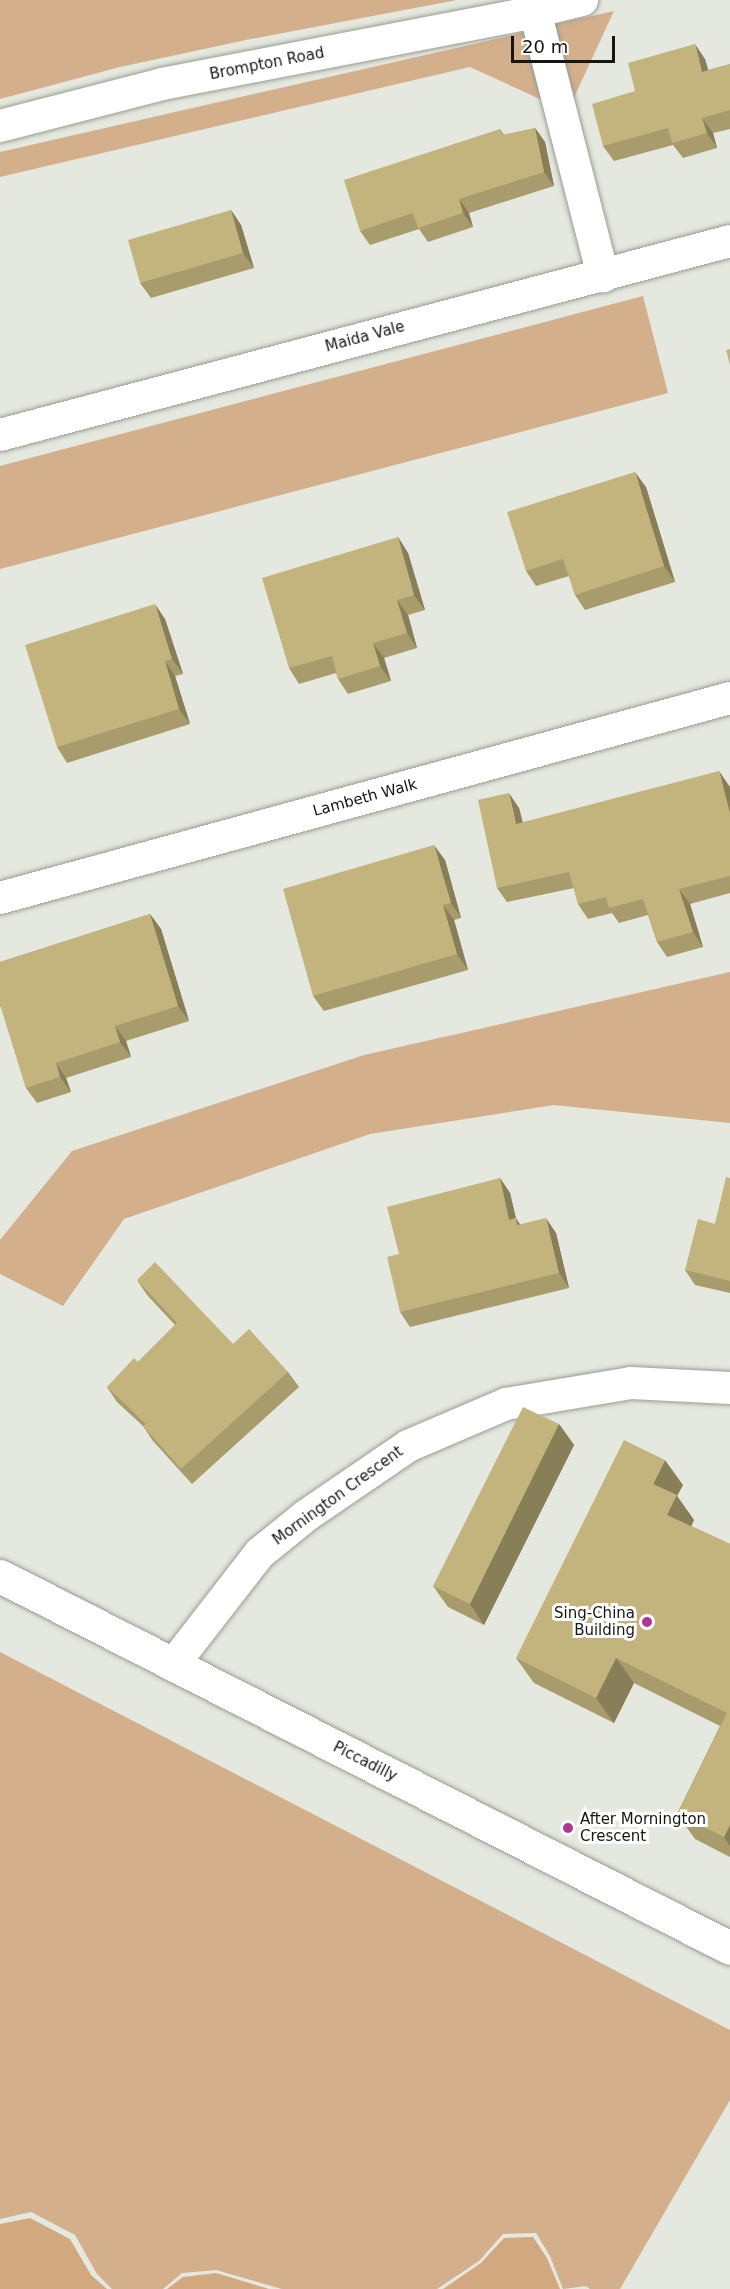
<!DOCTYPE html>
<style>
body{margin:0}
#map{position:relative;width:730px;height:2289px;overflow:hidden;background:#e4e8de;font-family:"DejaVu Sans",sans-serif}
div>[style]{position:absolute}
.green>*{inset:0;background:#d3af8c}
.forest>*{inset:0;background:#d2a87f}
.roads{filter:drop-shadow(0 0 2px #999d93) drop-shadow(0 0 2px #999d93)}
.minor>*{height:32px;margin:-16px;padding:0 16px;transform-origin:16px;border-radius:16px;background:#fff}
.tertiary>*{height:33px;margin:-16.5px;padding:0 16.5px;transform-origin:16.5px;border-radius:16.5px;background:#fff}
.wall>*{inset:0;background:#a89b6c}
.shaded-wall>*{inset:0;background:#887e58}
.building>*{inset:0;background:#c3b47e}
.dots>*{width:16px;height:16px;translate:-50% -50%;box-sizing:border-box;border:3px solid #fff;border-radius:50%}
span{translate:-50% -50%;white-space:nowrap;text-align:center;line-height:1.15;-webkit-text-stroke:6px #fff;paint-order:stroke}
.street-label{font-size:15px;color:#161713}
.poi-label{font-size:15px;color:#161713}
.right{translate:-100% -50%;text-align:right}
.left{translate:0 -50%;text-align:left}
.scale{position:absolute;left:511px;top:36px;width:104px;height:27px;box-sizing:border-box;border:3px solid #161713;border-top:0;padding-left:8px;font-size:18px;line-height:21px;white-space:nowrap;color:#161713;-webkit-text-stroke:4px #fff;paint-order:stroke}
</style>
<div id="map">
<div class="green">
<i style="clip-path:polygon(0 0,457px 0,246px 40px,120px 67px,0 99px)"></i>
<i style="clip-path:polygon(614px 11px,570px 106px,552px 25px)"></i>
<i style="clip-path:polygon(526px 32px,542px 100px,470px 67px,0 177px,0 152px)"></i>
<i style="clip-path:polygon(643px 296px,668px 393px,0 569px,0 466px)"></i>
<i style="clip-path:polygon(730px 972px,730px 1123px,554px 1105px,370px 1134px,124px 1219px,63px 1306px,0 1274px,0 1240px,72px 1151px,364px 1055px)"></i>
<i style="clip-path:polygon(0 1652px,730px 2030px,730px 2100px,620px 2289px,590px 2289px,586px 2286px,563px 2289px,550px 2256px,536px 2233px,503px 2234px,479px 2261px,437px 2289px,282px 2289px,216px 2270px,182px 2273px,163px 2289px,112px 2289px,97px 2274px,75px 2235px,31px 2212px,0 2219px)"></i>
</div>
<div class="forest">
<i style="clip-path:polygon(30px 2218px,70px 2239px,91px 2275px,107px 2289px,0 2289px,0 2224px)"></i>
<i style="clip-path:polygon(533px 2237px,547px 2258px,560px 2289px,443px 2289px,481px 2263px,504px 2238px)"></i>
<i style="clip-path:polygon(216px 2273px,269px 2289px,167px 2289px,183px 2277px)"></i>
</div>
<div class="roads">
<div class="minor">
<i style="left:535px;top:11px;width:274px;rotate:75.6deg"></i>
<i style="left:0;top:126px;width:167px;rotate:-14.5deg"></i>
<i style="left:162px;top:84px;width:366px;rotate:-10.9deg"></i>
<i style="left:521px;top:15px;width:63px;rotate:-13.8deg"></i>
<i style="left:0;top:435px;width:755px;rotate:-14.88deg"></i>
<i style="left:0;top:898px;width:757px;rotate:-15.32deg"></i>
<i style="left:173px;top:1665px;width:142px;rotate:-52.2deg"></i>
<i style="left:260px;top:1553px;width:60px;rotate:-39deg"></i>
<i style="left:307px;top:1515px;width:122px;rotate:-34.3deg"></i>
<i style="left:408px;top:1446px;width:107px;rotate:-23.2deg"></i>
<i style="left:506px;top:1404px;width:127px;rotate:-9.5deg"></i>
<i style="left:631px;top:1383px;width:99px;rotate:2.9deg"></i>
</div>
<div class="tertiary">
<i style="left:0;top:1576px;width:819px;rotate:27deg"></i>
</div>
</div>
<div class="wall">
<i style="clip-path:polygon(705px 59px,708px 70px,730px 64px,730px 129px,713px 133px,717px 148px,683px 158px,673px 145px,614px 161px,603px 146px,635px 91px)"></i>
<i style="clip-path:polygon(535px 128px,545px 142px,554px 186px,469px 213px,473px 227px,428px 242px,419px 229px,370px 245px,360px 231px,500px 129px,504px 135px)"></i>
<i style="clip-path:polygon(231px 210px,241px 225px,254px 268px,151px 298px,140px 283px)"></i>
<i style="clip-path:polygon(646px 487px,675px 582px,585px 610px,575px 595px,569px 576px,536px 586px,526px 571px)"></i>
<i style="clip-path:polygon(398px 537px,408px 553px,425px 610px,408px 615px,417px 648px,384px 658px,391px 681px,348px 694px,338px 679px,336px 673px,299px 684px,289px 668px)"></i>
<i style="clip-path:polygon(165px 619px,183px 674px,175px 676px,190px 724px,67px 763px,57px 747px)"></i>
<i style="clip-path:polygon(730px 786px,730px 893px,690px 904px,703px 947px,667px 957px,657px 942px,648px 915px,619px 923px,612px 913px,588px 919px,578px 904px,574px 888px,507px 902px,497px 888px,519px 808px,523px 822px)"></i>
<i style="clip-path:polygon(445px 860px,461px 918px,454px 920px,468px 970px,324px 1011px,313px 996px)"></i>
<i style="clip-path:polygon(150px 914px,161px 929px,189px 1021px,126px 1041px,131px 1057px,66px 1078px,71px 1092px,37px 1103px,26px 1088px,1px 1007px,0 1007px,0 962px)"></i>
<i style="clip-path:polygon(500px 1178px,510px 1193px,516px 1218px,520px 1224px,556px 1233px,569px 1288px,410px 1327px,400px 1312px,399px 1254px)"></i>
<i style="clip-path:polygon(730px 1178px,730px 1293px,695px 1285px,685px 1270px,715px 1224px)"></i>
<i style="clip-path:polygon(137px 1280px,233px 1344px,288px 1372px,299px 1387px,192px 1484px,153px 1441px,143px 1426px,117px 1402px,107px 1387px,138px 1362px,175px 1325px,147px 1295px)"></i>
<i style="clip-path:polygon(559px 1424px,574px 1445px,484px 1625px,448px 1607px,433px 1586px)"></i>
<i style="clip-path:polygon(683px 1485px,677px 1496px,694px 1520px,691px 1526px,730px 1544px,730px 1857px,695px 1839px,677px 1814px,720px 1726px,634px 1683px,614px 1723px,534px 1683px,516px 1658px)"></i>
</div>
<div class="shaded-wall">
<i style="clip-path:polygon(695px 44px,705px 59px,713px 87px,702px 72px)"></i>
<i style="clip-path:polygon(702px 118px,713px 133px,717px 148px,707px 133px)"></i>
<i style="clip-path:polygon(535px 128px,545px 142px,554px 186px,544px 172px)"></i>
<i style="clip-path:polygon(459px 199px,469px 213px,473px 227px,463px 213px)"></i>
<i style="clip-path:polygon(231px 210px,241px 225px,254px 268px,243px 253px)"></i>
<i style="clip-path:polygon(635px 472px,646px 487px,675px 582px,664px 566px)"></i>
<i style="clip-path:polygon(398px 537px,408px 553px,425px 610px,414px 595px)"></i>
<i style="clip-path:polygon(397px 600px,408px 615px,417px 648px,407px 633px)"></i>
<i style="clip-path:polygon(155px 604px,165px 619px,183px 674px,172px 659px)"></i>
<i style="clip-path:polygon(373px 643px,384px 658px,391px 681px,380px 666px)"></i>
<i style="clip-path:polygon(165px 661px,175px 676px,190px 724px,179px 709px)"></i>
<i style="clip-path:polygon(719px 771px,730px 787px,730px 813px)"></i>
<i style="clip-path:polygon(509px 793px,519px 808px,526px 839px,516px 824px)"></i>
<i style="clip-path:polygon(434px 845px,445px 860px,461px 918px,451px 903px)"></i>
<i style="clip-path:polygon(679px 889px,690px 904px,703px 947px,693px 932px)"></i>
<i style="clip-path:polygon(443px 905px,454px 920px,468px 970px,457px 954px)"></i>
<i style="clip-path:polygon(150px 914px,161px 929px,189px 1021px,178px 1006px)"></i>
<i style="clip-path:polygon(115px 1026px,126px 1041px,131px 1057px,120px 1042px)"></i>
<i style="clip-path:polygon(56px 1063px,66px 1078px,71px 1092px,60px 1077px)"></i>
<i style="clip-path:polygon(500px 1178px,510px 1193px,516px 1219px,526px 1233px,509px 1220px)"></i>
<i style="clip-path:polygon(546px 1218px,556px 1233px,569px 1288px,559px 1273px)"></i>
<i style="clip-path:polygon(559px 1424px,574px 1445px,484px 1625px,470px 1604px)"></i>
<i style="clip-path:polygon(665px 1460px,683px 1485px,677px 1496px,694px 1520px,685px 1540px,667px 1515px,653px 1484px)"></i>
<i style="clip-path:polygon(616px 1658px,634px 1683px,614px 1723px,596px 1698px)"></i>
<i style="clip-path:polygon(730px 1825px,730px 1846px,724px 1837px)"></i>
</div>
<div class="building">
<i style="clip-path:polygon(695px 44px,702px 72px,730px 64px,730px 110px,702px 118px,707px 133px,672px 143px,668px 128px,603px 146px,592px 104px,635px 91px,628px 63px)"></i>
<i style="clip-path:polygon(535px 128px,544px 172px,459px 199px,463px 213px,418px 228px,413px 213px,360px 231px,344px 180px,500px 129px,502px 135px)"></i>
<i style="clip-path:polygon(231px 210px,243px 253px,140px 283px,128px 240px)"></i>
<i style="clip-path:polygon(730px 349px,730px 365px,726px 350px)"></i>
<i style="clip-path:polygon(635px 472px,664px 566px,575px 595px,563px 559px,526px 571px,507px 512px)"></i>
<i style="clip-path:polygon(398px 537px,414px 595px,397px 600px,407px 633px,373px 643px,380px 666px,338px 679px,332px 656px,289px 668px,262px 578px)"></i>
<i style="clip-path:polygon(155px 604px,172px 659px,165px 661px,179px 709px,57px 747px,25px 645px)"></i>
<i style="clip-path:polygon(719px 771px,730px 813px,730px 876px,679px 889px,693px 932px,657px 942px,643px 899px,609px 908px,606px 897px,578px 904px,569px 872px,497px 888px,478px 800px,509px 793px,516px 824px)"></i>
<i style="clip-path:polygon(434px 845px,451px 903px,443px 905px,457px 954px,313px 996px,283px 889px)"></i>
<i style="clip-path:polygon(150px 914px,178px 1006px,115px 1026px,120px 1042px,56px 1063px,60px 1077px,26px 1088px,0 1004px,0 962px)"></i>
<i style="clip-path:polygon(726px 1177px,730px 1178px,730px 1281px,685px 1270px,698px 1219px,715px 1224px)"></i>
<i style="clip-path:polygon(500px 1178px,509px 1220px,516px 1218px,517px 1225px,546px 1218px,559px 1273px,400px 1312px,387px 1257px,399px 1254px,387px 1207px)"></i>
<i style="clip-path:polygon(155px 1262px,233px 1344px,249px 1329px,288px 1372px,181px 1469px,143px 1426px,146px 1424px,107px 1387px,134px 1358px,138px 1362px,177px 1323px,137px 1280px)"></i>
<i style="clip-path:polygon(523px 1407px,559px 1424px,470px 1604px,433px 1586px)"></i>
<i style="clip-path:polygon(624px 1440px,665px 1460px,653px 1484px,677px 1495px,667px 1515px,730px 1544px,730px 1825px,724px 1837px,677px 1814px,727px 1713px,616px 1658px,596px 1698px,516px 1658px)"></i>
</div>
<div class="dots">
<i style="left:647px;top:1622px;background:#ab3791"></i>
<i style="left:568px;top:1828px;background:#ab3791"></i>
</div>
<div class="street-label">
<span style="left:267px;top:64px;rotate:-11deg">Brompton Road</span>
<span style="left:365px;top:337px;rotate:-15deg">Maida Vale</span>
<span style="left:365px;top:798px;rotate:-15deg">Lambeth Walk</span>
<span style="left:338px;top:1496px;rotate:-36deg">Mornington Crescent</span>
<span style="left:365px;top:1762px;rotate:27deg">Piccadilly</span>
</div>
<div class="poi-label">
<span class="right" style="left:635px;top:1622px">Sing-China<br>Building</span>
<span class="left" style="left:580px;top:1828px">After Mornington<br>Crescent</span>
</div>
<div class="scale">20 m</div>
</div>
